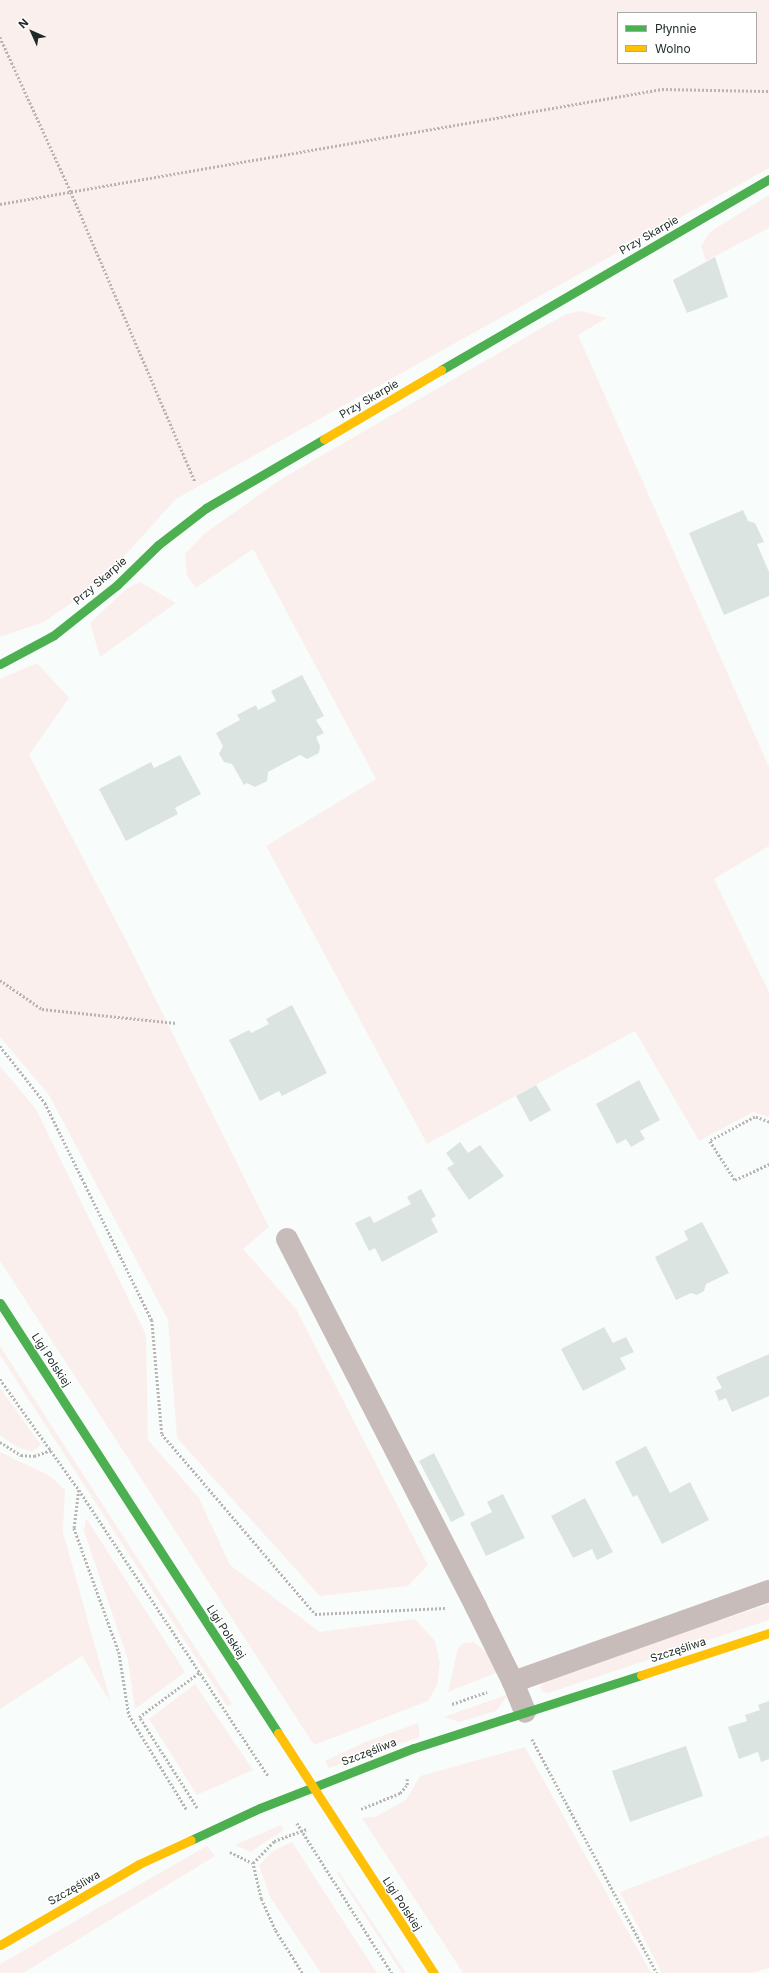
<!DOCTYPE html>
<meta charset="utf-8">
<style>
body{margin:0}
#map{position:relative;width:769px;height:1973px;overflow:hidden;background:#f8fdfb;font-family:Inter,sans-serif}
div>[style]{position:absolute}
.green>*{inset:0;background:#faefec}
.building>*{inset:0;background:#dce4e1}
.path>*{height:2.5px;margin-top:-1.25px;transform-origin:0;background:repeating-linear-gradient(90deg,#b9b4b2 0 2px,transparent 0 4px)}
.street>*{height:22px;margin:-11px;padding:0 11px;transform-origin:11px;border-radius:11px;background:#c8bcba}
.fast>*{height:9px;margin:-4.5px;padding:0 4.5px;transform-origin:4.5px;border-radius:4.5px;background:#4caf50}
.slow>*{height:9px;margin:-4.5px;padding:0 4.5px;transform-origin:4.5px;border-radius:4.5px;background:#ffc107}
span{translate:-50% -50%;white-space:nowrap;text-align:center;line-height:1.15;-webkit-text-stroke:3px #fff;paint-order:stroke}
.street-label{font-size:11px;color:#1d2a26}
.legend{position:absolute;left:617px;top:12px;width:140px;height:52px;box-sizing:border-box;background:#fff;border:1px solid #a5aaa8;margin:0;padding:5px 7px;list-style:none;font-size:12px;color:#1d2a26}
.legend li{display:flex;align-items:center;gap:8px;height:20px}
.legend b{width:20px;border:1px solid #a5aaa8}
.north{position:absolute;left:12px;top:12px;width:40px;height:40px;-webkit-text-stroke:3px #fff;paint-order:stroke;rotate:315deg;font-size:11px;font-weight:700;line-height:16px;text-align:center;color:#1d2a26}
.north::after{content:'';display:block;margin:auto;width:14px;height:18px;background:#1d2a26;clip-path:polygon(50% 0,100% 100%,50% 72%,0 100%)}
</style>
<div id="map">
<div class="green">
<i style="clip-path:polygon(evenodd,0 0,769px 0,769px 168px,176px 499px,119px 562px,83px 595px,44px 622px,0 637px,0 0,618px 13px,756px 13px,756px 63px,618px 63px,618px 13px)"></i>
<i style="clip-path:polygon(769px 195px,769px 228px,706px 261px,701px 246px,710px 232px)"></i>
<i style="clip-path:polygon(581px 311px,607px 318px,578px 335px,769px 767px,769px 846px,714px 879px,769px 992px,769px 1117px,753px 1112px,699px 1141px,635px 1031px,427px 1144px,266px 846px,376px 779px,253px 549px,196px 588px,187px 576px,185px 554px,205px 533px,283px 478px,566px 314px)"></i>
<i style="clip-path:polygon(140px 582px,176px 603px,100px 657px,90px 623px,126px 589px)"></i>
<i style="clip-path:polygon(37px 663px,69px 698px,29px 755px,127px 942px,269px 1227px,243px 1249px,296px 1309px,428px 1565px,408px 1586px,320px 1596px,177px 1438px,168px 1320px,49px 1095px,0 1037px,0 679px)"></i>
<i style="clip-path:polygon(0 1066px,36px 1109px,146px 1335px,148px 1440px,199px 1498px,230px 1565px,320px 1632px,415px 1619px,435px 1641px,440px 1663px,437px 1685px,428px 1701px,314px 1745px,0 1261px)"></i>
<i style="clip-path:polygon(0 1346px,232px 1704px,227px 1706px,0 1355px)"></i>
<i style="clip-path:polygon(0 1388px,41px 1445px,32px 1452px,17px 1447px,0 1435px)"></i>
<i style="clip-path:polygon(0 1452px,50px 1476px,65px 1490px,63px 1532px,111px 1703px,82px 1656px,0 1709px)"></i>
<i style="clip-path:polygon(86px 1518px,185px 1672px,135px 1709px,128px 1660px,84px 1531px)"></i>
<i style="clip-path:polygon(769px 1604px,769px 1620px,548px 1693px,543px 1692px,540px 1687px,549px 1676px)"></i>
<i style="clip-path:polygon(474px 1642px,490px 1655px,498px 1672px,448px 1692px,458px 1648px,463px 1643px)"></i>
<i style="clip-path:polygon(195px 1684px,253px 1770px,197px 1795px,149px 1719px)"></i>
<i style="clip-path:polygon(509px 1694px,496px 1711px,459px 1722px,444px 1717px)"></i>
<i style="clip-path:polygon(418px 1723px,420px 1737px,329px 1768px,325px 1761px,365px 1742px)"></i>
<i style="clip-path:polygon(525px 1747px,651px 1973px,463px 1973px,362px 1818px,375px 1817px,406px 1800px,420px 1776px)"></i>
<i style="clip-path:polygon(281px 1825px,284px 1830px,250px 1852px,235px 1845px)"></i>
<i style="clip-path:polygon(769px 1835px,769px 1968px,752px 1973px,662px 1973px,620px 1892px)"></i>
<i style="clip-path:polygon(292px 1842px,321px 1887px,377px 1973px,321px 1973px,270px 1897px,259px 1865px,273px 1851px)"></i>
<i style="clip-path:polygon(207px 1846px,215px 1856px,23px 1973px,0 1973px,0 1964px)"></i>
<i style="clip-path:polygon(339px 1872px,406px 1973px,402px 1973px,337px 1873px)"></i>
</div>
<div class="building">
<i style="clip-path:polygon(715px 257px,728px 297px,687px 313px,673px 280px)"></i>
<i style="clip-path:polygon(743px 510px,748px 521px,755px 523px,764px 542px,757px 544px,769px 572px,769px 596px,724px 615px,689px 533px)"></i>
<i style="clip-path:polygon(302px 675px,324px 716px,316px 720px,324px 733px,316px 737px,320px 746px,319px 753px,307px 759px,300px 755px,268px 772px,267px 781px,255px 787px,247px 783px,244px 785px,232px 764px,224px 762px,219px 754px,223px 746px,216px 733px,240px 720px,237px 715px,256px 705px,258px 710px,276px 701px,271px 691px)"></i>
<i style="clip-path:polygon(180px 755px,201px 794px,175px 808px,178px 814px,126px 841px,99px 789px,151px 762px,154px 768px)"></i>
<i style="clip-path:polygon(292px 1005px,327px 1073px,282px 1096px,279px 1091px,260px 1101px,229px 1040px,249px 1030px,251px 1033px,269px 1024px,266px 1019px)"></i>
<i style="clip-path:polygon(639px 1080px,660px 1120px,640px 1131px,645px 1139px,631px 1147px,626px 1139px,617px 1144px,596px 1104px)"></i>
<i style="clip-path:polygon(536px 1085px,551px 1110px,530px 1122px,516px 1096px)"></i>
<i style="clip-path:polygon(460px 1142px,468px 1153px,480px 1145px,504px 1176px,469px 1200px,447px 1168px,454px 1164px,446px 1153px)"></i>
<i style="clip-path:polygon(421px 1189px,436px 1216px,431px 1219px,438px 1232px,382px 1262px,375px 1248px,369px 1251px,355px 1223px,370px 1216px,374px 1223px,411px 1204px,407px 1197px)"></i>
<i style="clip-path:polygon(702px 1222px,729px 1273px,706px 1284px,704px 1291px,697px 1295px,691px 1293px,676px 1300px,655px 1257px,688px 1240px,684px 1231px)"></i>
<i style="clip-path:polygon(604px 1327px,613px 1343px,626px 1337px,634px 1352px,620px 1358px,626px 1369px,583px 1391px,561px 1349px)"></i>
<i style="clip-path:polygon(769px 1354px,769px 1396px,732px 1412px,726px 1398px,719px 1401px,715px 1391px,722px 1388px,716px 1377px)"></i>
<i style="clip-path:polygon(646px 1446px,670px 1493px,690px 1482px,709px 1520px,662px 1544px,637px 1495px,633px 1497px,615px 1462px)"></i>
<i style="clip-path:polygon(434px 1453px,465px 1515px,451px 1522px,419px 1461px)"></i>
<i style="clip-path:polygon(503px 1494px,525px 1538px,486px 1556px,470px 1523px,492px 1512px,487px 1502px)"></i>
<i style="clip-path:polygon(585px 1498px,613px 1552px,597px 1560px,592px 1549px,573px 1558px,551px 1516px)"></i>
<i style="clip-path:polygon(769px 1701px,769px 1759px,761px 1762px,758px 1752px,739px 1759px,728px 1727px,747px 1721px,745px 1715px,760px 1710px,758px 1705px)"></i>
<i style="clip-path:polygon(686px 1746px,703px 1796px,630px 1822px,612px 1771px)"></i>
</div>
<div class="path">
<i style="left:0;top:37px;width:170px;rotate:65.4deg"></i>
<i style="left:71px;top:192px;width:315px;rotate:66.8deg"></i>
<i style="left:0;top:204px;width:672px;rotate:-9.85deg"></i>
<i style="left:662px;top:89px;width:107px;rotate:1.1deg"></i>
<i style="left:0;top:980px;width:51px;rotate:34.6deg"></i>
<i style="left:42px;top:1009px;width:135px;rotate:6deg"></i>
<i style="left:0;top:1046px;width:73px;rotate:51.7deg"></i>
<i style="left:45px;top:1103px;width:242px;rotate:63.8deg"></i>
<i style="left:152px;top:1320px;width:114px;rotate:85deg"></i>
<i style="left:162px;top:1434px;width:236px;rotate:49.6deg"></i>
<i style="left:315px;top:1614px;width:130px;rotate:-2.6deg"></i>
<i style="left:769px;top:1122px;width:15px;rotate:-160deg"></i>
<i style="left:755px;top:1117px;width:51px;rotate:151.9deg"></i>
<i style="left:710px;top:1141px;width:46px;rotate:57.3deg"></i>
<i style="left:735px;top:1180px;width:38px;rotate:-25deg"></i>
<i style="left:0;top:1379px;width:136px;rotate:54.6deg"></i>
<i style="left:79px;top:1490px;width:343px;rotate:56.5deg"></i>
<i style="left:0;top:1442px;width:25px;rotate:32deg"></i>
<i style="left:21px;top:1455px;width:13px;rotate:4deg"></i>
<i style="left:34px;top:1456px;width:18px;rotate:-19deg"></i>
<i style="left:79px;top:1490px;width:38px;rotate:97deg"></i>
<i style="left:74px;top:1528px;width:132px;rotate:70.1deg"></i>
<i style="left:119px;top:1652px;width:64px;rotate:81deg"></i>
<i style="left:129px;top:1715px;width:111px;rotate:58.6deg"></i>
<i style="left:452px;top:1704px;width:37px;rotate:-19deg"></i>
<i style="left:532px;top:1739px;width:265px;rotate:61.9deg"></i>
<i style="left:197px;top:1808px;width:108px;rotate:-122.5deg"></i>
<i style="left:139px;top:1717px;width:76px;rotate:-36.4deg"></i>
<i style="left:361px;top:1809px;width:42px;rotate:-22.3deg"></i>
<i style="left:400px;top:1793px;width:11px;rotate:-49deg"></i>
<i style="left:407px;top:1785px;width:6px;rotate:-90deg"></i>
<i style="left:297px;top:1823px;width:178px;rotate:57.7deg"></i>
<i style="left:230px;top:1852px;width:25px;rotate:26deg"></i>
<i style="left:302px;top:1973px;width:51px;rotate:-122.1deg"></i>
<i style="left:275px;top:1930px;width:34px;rotate:-114deg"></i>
<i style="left:261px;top:1899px;width:37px;rotate:-103deg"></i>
<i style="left:253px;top:1863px;width:30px;rotate:-46deg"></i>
<i style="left:274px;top:1841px;width:35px;rotate:-20deg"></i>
</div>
<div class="street">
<i style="left:287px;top:1239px;width:414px;rotate:62.8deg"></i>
<i style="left:476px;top:1607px;width:84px;rotate:63.7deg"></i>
<i style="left:513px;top:1682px;width:32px;rotate:68deg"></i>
<i style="left:513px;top:1682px;width:272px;rotate:-19.6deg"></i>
</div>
<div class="fast">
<i style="left:441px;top:370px;width:380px;rotate:-30.2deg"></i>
<i style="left:0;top:664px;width:61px;rotate:-28.2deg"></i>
<i style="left:54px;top:635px;width:80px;rotate:-38.4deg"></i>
<i style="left:117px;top:585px;width:57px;rotate:-44.3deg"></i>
<i style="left:158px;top:545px;width:61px;rotate:-37.6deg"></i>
<i style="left:206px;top:508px;width:137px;rotate:-30.3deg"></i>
<i style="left:0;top:1303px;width:512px;rotate:57.12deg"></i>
<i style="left:191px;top:1840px;width:76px;rotate:-24.9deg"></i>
<i style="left:260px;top:1808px;width:165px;rotate:-21.3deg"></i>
<i style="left:414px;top:1748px;width:238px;rotate:-17.8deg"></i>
</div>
<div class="slow">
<i style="left:324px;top:439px;width:136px;rotate:-30.5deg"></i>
<i style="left:641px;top:1675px;width:135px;rotate:-18.2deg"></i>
<i style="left:278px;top:1733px;width:286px;rotate:57deg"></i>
<i style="left:0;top:1945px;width:161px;rotate:-30.2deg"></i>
<i style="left:139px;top:1864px;width:57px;rotate:-24.8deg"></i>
</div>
<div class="street-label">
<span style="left:649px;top:235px;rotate:-30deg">Przy Skarpie</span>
<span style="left:369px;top:399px;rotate:-30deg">Przy Skarpie</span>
<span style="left:100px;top:581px;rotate:-41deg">Przy Skarpie</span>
<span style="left:51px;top:1360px;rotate:57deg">Ligi Polskiej</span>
<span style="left:226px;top:1632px;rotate:57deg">Ligi Polskiej</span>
<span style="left:678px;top:1650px;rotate:-18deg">Szczęśliwa</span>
<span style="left:369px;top:1752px;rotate:-21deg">Szczęśliwa</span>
<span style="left:74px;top:1888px;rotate:-30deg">Szczęśliwa</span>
<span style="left:402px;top:1904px;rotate:57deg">Ligi Polskiej</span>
</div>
<ul class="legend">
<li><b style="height:5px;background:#4caf50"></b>Płynnie</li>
<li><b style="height:5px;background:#ffc107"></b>Wolno</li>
</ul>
<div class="north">N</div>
</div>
